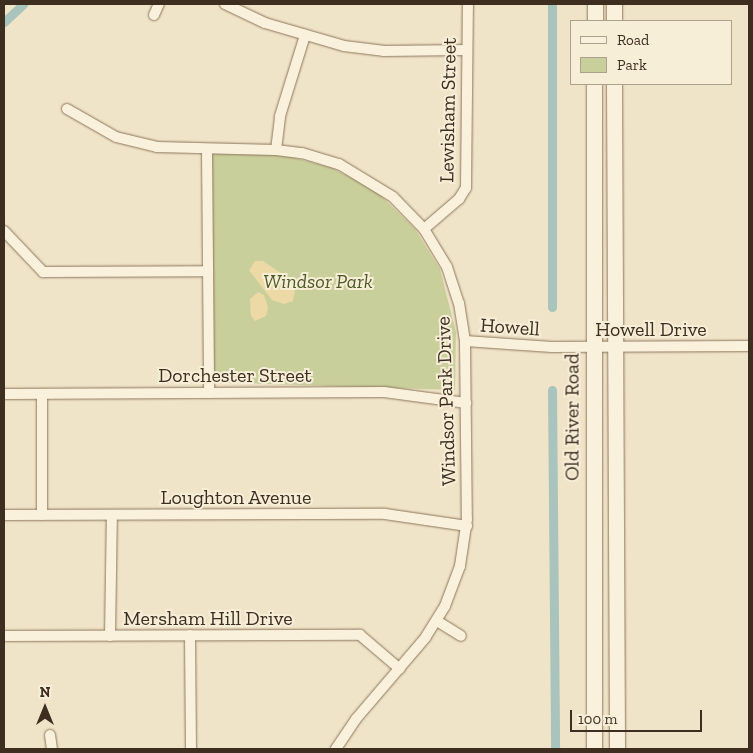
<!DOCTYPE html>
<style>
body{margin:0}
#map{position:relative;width:753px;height:753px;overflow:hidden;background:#f0e4c8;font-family:"Zilla Slab",serif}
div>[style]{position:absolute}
.green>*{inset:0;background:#c9cf9b}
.sand>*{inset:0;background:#ecd9a5}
.canal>*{height:9px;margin:-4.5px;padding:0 4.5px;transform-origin:4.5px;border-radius:4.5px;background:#a9c4bc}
.roads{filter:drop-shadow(0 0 1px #8d765c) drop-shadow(0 0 1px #8d765c)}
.minor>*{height:10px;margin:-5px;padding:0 5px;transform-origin:5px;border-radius:5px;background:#faf1dc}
.secondary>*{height:15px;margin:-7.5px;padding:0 7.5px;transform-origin:7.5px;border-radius:7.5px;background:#faf1dc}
span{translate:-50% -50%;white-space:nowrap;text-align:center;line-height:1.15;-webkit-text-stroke:4px #f7eed8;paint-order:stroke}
.street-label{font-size:20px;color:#3d2e20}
.park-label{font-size:20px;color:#4d5a26;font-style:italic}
.frame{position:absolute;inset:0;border:5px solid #3d2e20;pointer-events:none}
.legend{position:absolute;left:570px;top:20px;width:162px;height:65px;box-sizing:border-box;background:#f7eed8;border:1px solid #ada18e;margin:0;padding:6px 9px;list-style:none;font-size:15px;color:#3d2e20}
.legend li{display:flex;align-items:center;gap:10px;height:25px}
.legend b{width:25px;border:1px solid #ada18e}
.north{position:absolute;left:20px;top:683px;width:50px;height:50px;-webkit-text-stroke:4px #f7eed8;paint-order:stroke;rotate:0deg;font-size:14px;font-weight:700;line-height:20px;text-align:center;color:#3d2e20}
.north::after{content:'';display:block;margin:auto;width:18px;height:22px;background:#3d2e20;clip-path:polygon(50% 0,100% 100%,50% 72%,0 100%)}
.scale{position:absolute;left:570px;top:710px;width:132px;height:22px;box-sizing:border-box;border:2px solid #3d2e20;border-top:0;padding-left:6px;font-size:15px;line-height:18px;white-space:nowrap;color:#3d2e20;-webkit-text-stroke:4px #f7eed8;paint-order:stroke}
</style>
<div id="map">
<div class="green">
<i style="clip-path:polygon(212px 154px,283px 155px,330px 167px,375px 190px,415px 229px,440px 269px,456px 332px,455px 390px,212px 382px)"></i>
</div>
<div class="sand">
<i style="clip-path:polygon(255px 261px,263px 261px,288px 278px,295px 290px,293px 301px,284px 304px,272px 300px,249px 270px)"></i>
<i style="clip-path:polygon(258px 292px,264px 295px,268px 307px,266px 316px,255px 321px,251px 316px,250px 299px)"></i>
</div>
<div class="canal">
<i style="left:552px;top:4px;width:303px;rotate:90deg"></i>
<i style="left:4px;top:22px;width:26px;rotate:-43deg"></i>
<i style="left:552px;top:390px;width:359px;rotate:89.5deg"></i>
</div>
<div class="roads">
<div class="minor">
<i style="left:225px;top:4px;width:44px;rotate:25.4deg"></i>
<i style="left:265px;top:23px;width:82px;rotate:16.2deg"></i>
<i style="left:344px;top:46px;width:39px;rotate:7deg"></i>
<i style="left:383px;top:51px;width:84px;rotate:-0.7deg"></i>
<i style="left:154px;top:15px;width:12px;rotate:-66deg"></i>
<i style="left:67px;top:109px;width:56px;rotate:29.7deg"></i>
<i style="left:116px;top:137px;width:42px;rotate:13.7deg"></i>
<i style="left:157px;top:147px;width:119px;rotate:1.4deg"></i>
<i style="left:276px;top:150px;width:26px;rotate:7deg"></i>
<i style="left:302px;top:153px;width:39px;rotate:17deg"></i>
<i style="left:339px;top:164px;width:63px;rotate:31.4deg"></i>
<i style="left:393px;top:197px;width:45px;rotate:45.9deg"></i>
<i style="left:424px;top:229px;width:44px;rotate:58.8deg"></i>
<i style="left:447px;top:267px;width:38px;rotate:72deg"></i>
<i style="left:459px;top:303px;width:38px;rotate:81deg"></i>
<i style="left:465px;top:341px;width:178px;rotate:89.4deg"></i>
<i style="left:467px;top:519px;width:48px;rotate:98.5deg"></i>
<i style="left:460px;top:566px;width:43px;rotate:110.6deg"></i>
<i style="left:445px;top:606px;width:36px;rotate:122deg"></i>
<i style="left:426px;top:637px;width:108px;rotate:130.5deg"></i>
<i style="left:356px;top:719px;width:36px;rotate:124deg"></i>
<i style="left:207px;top:150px;width:243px;rotate:89.5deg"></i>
<i style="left:276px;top:150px;width:34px;rotate:-83deg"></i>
<i style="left:280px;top:116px;width:85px;rotate:-72.8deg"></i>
<i style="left:424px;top:229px;width:46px;rotate:-40.6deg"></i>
<i style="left:459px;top:199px;width:13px;rotate:-58deg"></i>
<i style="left:466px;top:188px;width:184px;rotate:-89.4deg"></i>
<i style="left:4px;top:231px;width:57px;rotate:46.4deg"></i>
<i style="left:43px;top:272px;width:165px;rotate:-0.3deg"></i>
<i style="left:465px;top:341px;width:87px;rotate:3.9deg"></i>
<i style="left:552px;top:347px;width:197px;rotate:-0.3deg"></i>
<i style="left:4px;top:394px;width:380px;rotate:-0.3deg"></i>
<i style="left:384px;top:392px;width:83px;rotate:7.6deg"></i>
<i style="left:42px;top:394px;width:121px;rotate:90deg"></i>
<i style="left:4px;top:515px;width:381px;rotate:-0.2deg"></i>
<i style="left:385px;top:514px;width:83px;rotate:8.3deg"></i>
<i style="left:437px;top:621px;width:28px;rotate:32deg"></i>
<i style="left:190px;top:635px;width:114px;rotate:89.5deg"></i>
<i style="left:4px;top:636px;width:356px;rotate:-0.2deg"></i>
<i style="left:360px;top:635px;width:52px;rotate:40.4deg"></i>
<i style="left:110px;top:636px;width:121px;rotate:-89.1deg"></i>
<i style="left:50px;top:735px;width:14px;rotate:82deg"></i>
</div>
<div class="secondary">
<i style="left:614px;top:4px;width:17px;rotate:90deg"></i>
<i style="left:595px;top:21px;width:17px;rotate:-90deg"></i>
<i style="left:614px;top:84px;width:665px;rotate:89.74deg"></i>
<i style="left:594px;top:749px;width:665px;rotate:-90deg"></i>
</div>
</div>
<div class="street-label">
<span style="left:448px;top:110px;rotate:-89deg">Lewisham Street</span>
<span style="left:510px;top:327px;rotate:4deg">Howell</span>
<span style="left:651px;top:329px">Howell Drive</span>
<span style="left:235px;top:375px">Dorchester Street</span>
<span style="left:446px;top:401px;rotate:-92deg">Windsor Park Drive</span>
<span style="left:572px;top:417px;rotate:-90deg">Old River Road</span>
<span style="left:236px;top:497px">Loughton Avenue</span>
<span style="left:208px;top:618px">Mersham Hill Drive</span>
</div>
<div class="park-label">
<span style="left:318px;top:281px">Windsor Park</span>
</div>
<div class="frame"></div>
<ul class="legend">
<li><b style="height:6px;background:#faf1dc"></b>Road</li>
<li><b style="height:14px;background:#c9cf9b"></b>Park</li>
</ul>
<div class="north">N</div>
<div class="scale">100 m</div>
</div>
